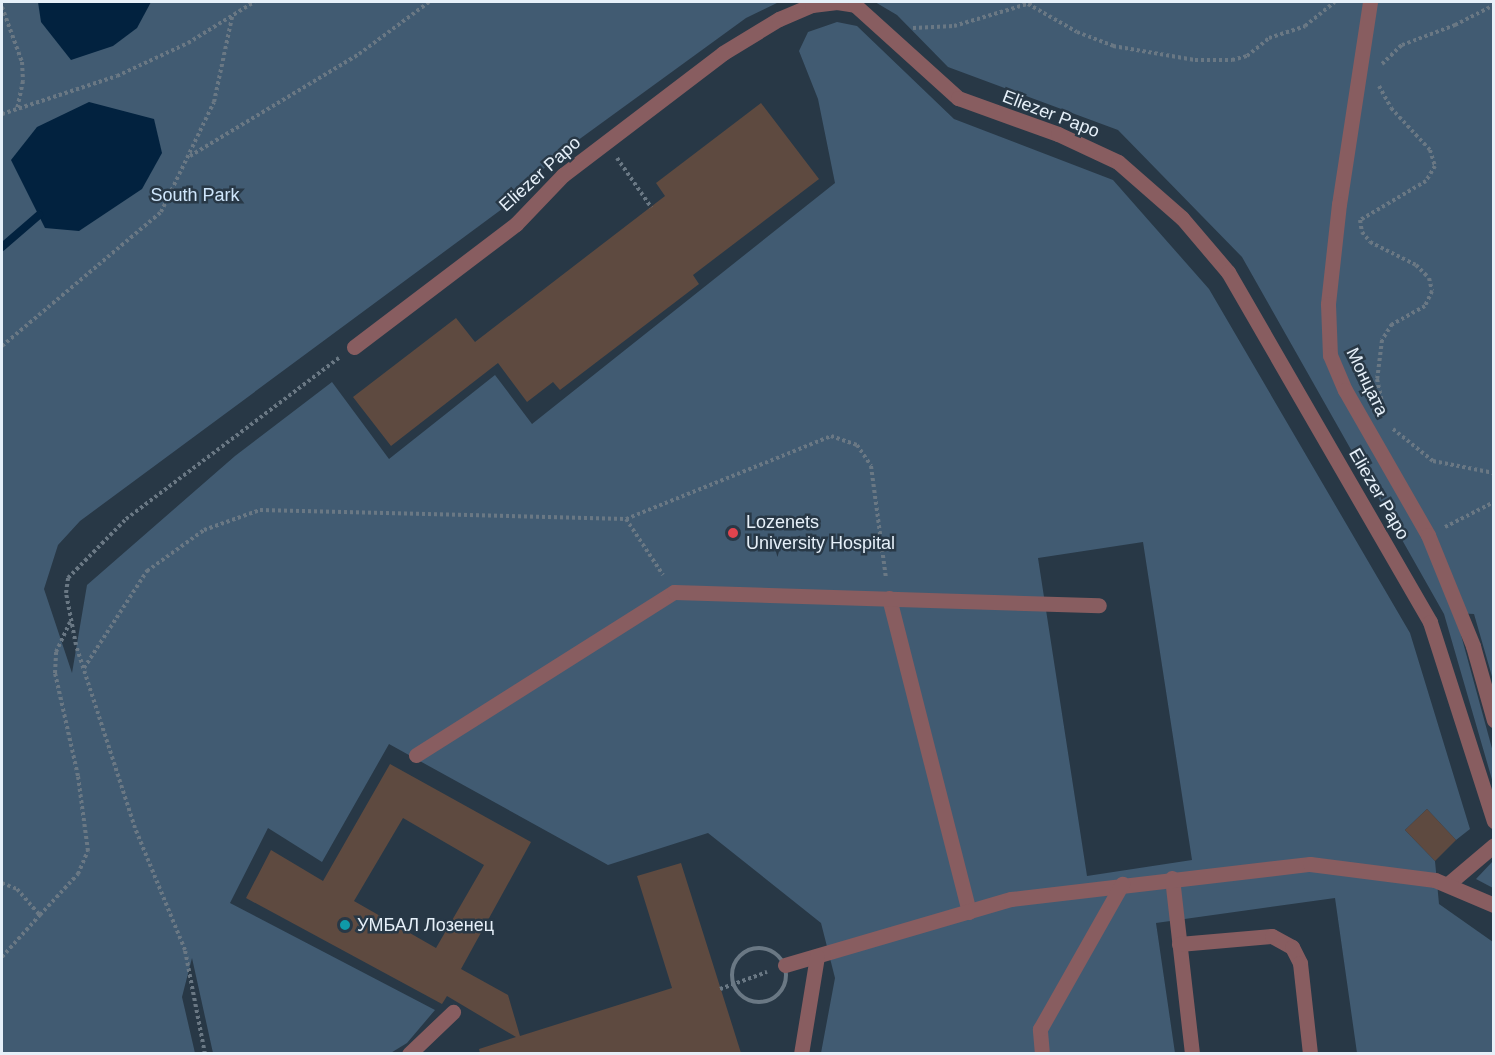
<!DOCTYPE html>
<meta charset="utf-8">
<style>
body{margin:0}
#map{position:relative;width:1495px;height:1055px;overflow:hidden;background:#283846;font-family:Helvetica,sans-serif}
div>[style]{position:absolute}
.green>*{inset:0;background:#415b72}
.water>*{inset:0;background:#02223f}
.stream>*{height:8px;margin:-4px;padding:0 4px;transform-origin:4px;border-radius:4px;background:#02223f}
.building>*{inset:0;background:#5e4a40}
.path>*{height:4px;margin-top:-2px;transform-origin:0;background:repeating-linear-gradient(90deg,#6a7884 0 3px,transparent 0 6px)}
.path>.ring{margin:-2px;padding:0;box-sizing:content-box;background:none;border:4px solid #6a7884;border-radius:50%}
.minor>*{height:15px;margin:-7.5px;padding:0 7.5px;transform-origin:7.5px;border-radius:7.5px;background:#885d60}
.dots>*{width:16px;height:16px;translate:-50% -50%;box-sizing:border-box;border:3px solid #283846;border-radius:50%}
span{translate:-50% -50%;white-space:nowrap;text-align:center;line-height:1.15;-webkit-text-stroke:5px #283846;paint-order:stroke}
.street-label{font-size:18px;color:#e6f0f9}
.park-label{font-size:18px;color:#cfe6fc}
.poi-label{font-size:18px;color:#e6f0f9}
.left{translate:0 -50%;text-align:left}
.frame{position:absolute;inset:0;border:3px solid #e6f0f9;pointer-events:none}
</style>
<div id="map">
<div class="green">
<i style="clip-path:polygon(evenodd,2px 2px,779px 2px,746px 18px,559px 154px,502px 209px,80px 521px,58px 545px,44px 589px,72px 673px,87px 585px,235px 456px,332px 382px,389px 459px,495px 375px,532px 424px,835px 183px,818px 99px,799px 51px,808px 32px,837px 22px,857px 26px,954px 119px,1113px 180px,1209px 289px,1410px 633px,1470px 829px,1456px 840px,1427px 809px,1405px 830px,1435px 861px,1439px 904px,1493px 942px,1493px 1053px,1357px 1053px,1335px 898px,1156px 923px,1175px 1053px,821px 1053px,835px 978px,821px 923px,708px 833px,608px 865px,389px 744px,322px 862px,268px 828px,230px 903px,435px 1010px,407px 1043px,389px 1054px,213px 1053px,192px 958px,182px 997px,195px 1053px,2px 1054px,2px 2px,1143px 542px,1192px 860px,1087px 876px,1038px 558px,1143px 542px)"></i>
<i style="clip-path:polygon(875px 2px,1493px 2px,1493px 680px,1474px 614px,1455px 613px,1493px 752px,1493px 783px,1444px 614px,1242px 257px,1118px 130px,948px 67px,897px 15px)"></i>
<i style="clip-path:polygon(1493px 861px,1493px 888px,1476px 879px)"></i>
</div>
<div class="water">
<i style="clip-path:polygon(38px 2px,151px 2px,137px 28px,113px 46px,71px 60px,41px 22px)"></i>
<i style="clip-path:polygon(89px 102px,154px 119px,162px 153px,142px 189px,79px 231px,45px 228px,11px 160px,37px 127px)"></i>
</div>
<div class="stream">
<i style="left:2px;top:247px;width:49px;rotate:-40.9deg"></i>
</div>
<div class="building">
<i style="clip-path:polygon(761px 103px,819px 179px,693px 275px,699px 284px,560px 390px,553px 382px,527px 402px,498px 363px,391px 446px,353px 397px,456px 318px,475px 342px,665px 196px,656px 183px)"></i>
<i style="clip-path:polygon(evenodd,390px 764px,531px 842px,461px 969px,508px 995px,520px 1036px,672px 988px,637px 876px,681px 863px,741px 1053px,480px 1053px,479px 1049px,516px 1037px,447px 996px,442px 1004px,246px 898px,271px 850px,323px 881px,390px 764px,403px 818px,484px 865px,436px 948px,354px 901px,403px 818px)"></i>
<i style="clip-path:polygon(1427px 809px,1456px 840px,1435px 861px,1405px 830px)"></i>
</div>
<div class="path">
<i style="left:1028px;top:4px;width:56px;rotate:29.7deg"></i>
<i style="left:1077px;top:32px;width:39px;rotate:21deg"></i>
<i style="left:1113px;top:46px;width:83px;rotate:9.7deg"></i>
<i style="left:1195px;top:60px;width:37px"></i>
<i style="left:1232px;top:60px;width:16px;rotate:-15deg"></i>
<i style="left:1247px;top:56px;width:28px;rotate:-39deg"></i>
<i style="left:1269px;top:38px;width:38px;rotate:-18deg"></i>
<i style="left:1305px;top:26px;width:38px;rotate:-39deg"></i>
<i style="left:2px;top:7px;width:59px;rotate:70deg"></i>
<i style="left:22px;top:62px;width:19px;rotate:87deg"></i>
<i style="left:23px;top:81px;width:30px;rotate:102deg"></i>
<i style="left:913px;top:28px;width:41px;rotate:-2.8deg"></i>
<i style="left:954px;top:26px;width:84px;rotate:-16.7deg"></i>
<i style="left:1382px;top:64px;width:28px;rotate:-44deg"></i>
<i style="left:1402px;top:45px;width:57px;rotate:-20.7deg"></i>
<i style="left:1455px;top:25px;width:44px;rotate:-27.1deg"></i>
<i style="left:1379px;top:86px;width:25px;rotate:61deg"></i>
<i style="left:1391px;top:108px;width:57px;rotate:47.1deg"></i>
<i style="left:1430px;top:150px;width:17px;rotate:73deg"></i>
<i style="left:1435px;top:166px;width:17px;rotate:121deg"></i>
<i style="left:1426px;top:181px;width:77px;rotate:149.4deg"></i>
<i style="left:1360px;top:220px;width:12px;rotate:81deg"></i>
<i style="left:1362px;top:232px;width:13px;rotate:51deg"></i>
<i style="left:1370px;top:242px;width:51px;rotate:26.6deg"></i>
<i style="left:1416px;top:265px;width:18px;rotate:45deg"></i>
<i style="left:1429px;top:278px;width:13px;rotate:77deg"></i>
<i style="left:1432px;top:291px;width:17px;rotate:115deg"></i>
<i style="left:1425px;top:306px;width:38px;rotate:151deg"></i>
<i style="left:1392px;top:324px;width:19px;rotate:122deg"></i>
<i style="left:1382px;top:340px;width:39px;rotate:97deg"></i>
<i style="left:1377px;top:379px;width:35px;rotate:78deg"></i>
<i style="left:2px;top:114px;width:121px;rotate:-18.3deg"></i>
<i style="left:117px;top:76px;width:78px;rotate:-24.9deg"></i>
<i style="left:188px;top:43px;width:78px;rotate:-31.8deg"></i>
<i style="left:190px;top:156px;width:197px;rotate:-31.1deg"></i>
<i style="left:359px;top:54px;width:87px;rotate:-36.6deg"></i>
<i style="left:617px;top:158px;width:60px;rotate:55.2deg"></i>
<i style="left:2px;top:346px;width:208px;rotate:-40.1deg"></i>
<i style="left:161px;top:212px;width:122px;rotate:-64.3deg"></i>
<i style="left:214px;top:102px;width:87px;rotate:-78deg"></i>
<i style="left:1393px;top:429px;width:51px;rotate:38.7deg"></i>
<i style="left:1433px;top:461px;width:62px;rotate:11.1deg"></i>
<i style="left:626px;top:519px;width:67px;rotate:56.5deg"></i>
<i style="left:1445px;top:527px;width:55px;rotate:-27deg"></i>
<i style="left:84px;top:668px;width:116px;rotate:-57deg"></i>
<i style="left:147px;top:571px;width:70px;rotate:-35.7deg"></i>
<i style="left:204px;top:530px;width:59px;rotate:-19.7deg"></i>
<i style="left:260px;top:510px;width:366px;rotate:1.4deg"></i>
<i style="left:626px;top:519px;width:221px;rotate:-22deg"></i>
<i style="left:831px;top:436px;width:28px;rotate:19deg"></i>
<i style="left:857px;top:445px;width:25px;rotate:56deg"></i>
<i style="left:871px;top:466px;width:113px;rotate:82.4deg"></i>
<i style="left:2px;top:883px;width:16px;rotate:22deg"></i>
<i style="left:17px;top:889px;width:35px;rotate:49deg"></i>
<i style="left:40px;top:915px;width:56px;rotate:-47.2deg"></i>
<i style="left:78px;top:874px;width:25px;rotate:-67deg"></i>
<i style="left:88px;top:851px;width:76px;rotate:-97.6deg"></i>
<i style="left:78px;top:776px;width:106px;rotate:-102.6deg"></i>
<i style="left:55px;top:673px;width:21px;rotate:-87deg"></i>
<i style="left:56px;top:652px;width:33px;rotate:-65deg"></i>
<i class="ring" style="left:732px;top:948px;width:50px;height:50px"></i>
<i style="left:2px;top:957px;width:57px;rotate:-47.9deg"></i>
<i style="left:720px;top:989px;width:50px;rotate:-19.9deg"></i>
<i style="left:205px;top:1054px;width:106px;rotate:-100.9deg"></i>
<i style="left:185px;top:950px;width:132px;rotate:-112.3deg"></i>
<i style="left:135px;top:828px;width:192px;rotate:-107.9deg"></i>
<i style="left:76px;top:645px;width:53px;rotate:-100.9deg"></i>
<i style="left:66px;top:593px;width:15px;rotate:-82deg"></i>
<i style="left:68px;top:578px;width:83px;rotate:-45.5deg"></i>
<i style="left:126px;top:519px;width:267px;rotate:-37.1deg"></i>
</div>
<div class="minor">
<i style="left:1370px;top:2px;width:204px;rotate:98.7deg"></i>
<i style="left:1339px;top:204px;width:101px;rotate:96.3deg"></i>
<i style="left:1328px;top:304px;width:51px;rotate:87.8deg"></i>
<i style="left:1330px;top:355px;width:38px;rotate:67deg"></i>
<i style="left:1345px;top:390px;width:167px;rotate:60.2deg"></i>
<i style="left:1428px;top:535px;width:120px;rotate:67.9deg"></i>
<i style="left:1473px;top:646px;width:77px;rotate:74.2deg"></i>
<i style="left:354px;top:347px;width:203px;rotate:-37.2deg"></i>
<i style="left:516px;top:224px;width:68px;rotate:-46.2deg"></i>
<i style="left:563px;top:175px;width:201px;rotate:-37.3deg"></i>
<i style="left:723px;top:53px;width:66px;rotate:-31.3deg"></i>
<i style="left:779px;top:19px;width:36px;rotate:-23deg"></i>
<i style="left:812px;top:5px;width:25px;rotate:-7deg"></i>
<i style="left:837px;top:2px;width:18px;rotate:9deg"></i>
<i style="left:855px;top:5px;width:139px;rotate:42.1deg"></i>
<i style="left:958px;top:98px;width:106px;rotate:19.8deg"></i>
<i style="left:1058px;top:134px;width:66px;rotate:25deg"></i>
<i style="left:1118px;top:162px;width:85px;rotate:41.2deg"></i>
<i style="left:1182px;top:218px;width:71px;rotate:49.6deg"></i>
<i style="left:1228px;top:272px;width:404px;rotate:60deg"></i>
<i style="left:1430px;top:622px;width:209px;rotate:72.2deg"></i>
<i style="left:889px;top:598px;width:324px;rotate:75.7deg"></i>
<i style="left:416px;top:755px;width:305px;rotate:-32.3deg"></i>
<i style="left:674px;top:592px;width:425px;rotate:1.8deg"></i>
<i style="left:1172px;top:878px;width:177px;rotate:83.5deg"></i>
<i style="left:1448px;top:884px;width:60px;rotate:-40.3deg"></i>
<i style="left:1179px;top:944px;width:93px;rotate:-4.9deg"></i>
<i style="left:1272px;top:936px;width:23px;rotate:29deg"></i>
<i style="left:1292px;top:947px;width:18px;rotate:63deg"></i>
<i style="left:1300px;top:963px;width:92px;rotate:83.7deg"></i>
<i style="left:785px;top:965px;width:235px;rotate:-16.3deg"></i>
<i style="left:1011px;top:899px;width:301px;rotate:-6.7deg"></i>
<i style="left:1310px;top:864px;width:126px;rotate:7.3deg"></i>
<i style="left:1435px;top:880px;width:64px;rotate:23deg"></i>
<i style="left:409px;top:1054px;width:61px;rotate:-43.7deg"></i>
<i style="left:801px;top:1054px;width:99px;rotate:-80.7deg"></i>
<i style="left:1042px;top:1054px;width:25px;rotate:-95deg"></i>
<i style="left:1040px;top:1029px;width:167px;rotate:-60.5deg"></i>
</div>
<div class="dots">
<i style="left:733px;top:533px;background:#e0444e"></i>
<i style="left:345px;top:925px;background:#0f9aa8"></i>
</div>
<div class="street-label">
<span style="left:1051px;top:114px;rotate:21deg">Eliezer Papo</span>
<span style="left:540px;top:174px;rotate:-42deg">Eliezer Papo</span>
<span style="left:1367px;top:382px;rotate:64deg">Монцата</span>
<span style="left:1379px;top:494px;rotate:60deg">Eliezer Papo</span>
</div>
<div class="park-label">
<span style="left:195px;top:195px">South Park</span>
</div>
<div class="poi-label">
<span class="left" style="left:746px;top:533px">Lozenets<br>University Hospital</span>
<span class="left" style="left:357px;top:925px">УМБАЛ Лозенец</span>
</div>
<div class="frame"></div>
</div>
